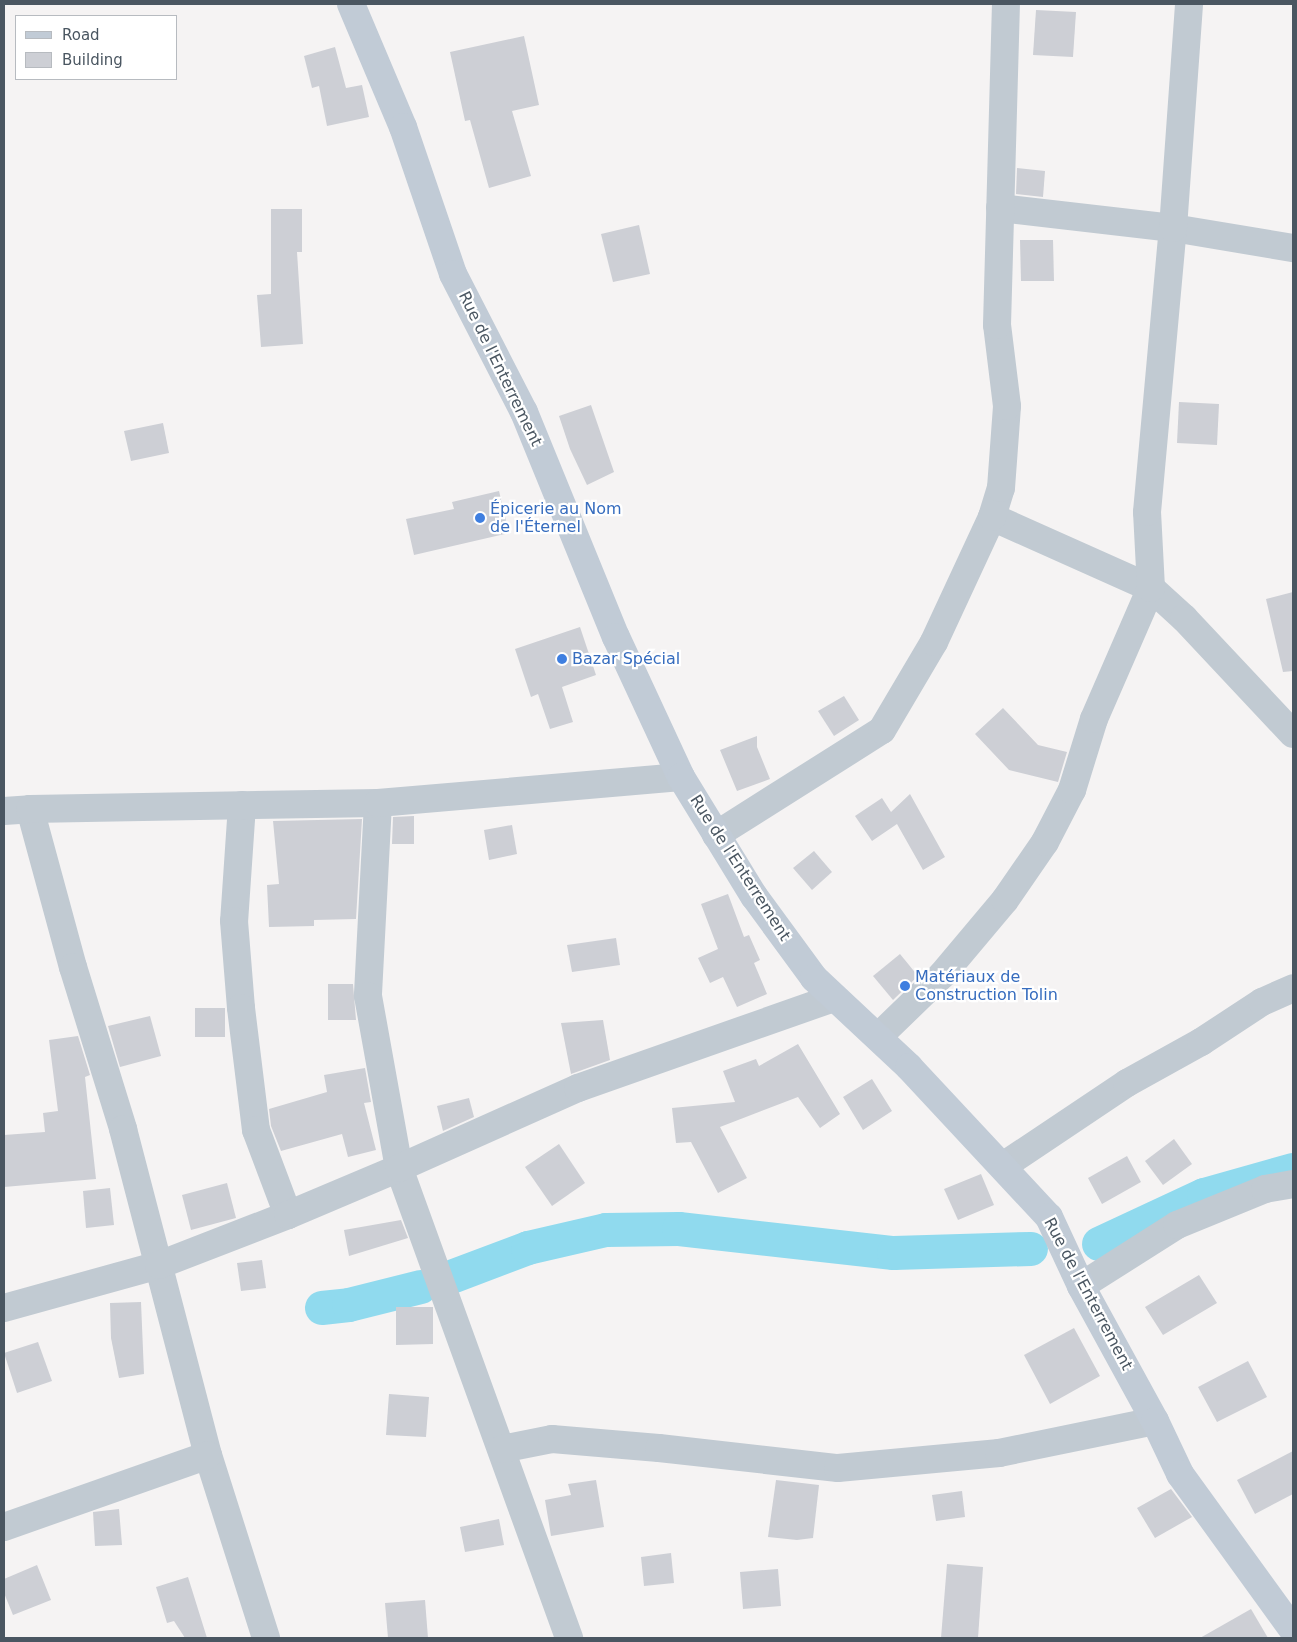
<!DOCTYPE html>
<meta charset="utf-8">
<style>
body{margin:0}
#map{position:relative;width:1297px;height:1642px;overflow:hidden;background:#f5f3f3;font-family:"DejaVu Sans",sans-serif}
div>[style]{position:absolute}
.canal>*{height:34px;margin:-17px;padding:0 17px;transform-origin:17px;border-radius:17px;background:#90daee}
.building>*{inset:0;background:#cdcfd5}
.street>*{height:28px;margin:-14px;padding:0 14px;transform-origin:14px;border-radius:14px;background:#c1cad2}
.secondary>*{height:28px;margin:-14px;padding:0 14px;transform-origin:14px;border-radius:14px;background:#c1cbd6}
.dots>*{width:14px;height:14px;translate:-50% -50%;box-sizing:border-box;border:2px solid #fff;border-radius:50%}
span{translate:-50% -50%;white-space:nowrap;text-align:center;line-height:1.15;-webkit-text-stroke:4.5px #fff;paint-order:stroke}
.street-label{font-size:16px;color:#4a5661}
.shop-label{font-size:16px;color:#366cbe}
.left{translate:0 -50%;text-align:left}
.frame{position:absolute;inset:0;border:5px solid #4a5661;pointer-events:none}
.legend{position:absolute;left:15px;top:15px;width:162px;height:65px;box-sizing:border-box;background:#fff;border:1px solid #b7bbc0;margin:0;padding:6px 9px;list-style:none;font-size:15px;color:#4a5661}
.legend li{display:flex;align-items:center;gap:10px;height:25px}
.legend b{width:25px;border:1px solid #b7bbc0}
</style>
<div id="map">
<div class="canal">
<i style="left:1099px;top:1244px;width:116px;rotate:-25deg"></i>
<i style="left:1204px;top:1195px;width:92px;rotate:-15.7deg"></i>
<i style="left:454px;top:1276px;width:79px;rotate:-20.7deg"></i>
<i style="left:528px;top:1248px;width:80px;rotate:-13deg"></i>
<i style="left:606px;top:1230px;width:73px;rotate:-0.8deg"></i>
<i style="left:679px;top:1229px;width:216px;rotate:6.4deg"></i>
<i style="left:894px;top:1253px;width:137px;rotate:-1.7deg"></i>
<i style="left:322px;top:1308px;width:27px;rotate:-6deg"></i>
<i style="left:349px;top:1305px;width:74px;rotate:-14deg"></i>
</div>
<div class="building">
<i style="clip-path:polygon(1036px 10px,1076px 12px,1073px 57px,1033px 55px)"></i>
<i style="clip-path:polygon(524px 36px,539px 105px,512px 111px,531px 176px,489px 188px,470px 120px,465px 121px,450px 52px)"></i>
<i style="clip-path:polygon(335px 47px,346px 88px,362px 85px,369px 117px,327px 126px,319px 86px,312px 88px,304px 56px)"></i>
<i style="clip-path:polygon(1017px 168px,1045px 171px,1043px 197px,1016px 194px)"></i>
<i style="clip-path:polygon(271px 209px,302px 209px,302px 252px,297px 252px,303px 344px,261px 347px,257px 295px,271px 294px)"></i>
<i style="clip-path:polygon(639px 225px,650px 274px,613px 282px,601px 234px)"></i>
<i style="clip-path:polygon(1020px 240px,1053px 240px,1054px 281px,1021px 281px)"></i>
<i style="clip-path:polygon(1179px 402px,1219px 404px,1217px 445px,1177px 443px)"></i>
<i style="clip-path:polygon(591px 405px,614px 472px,587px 485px,570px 449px,559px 416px)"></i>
<i style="clip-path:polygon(163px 423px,169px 453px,131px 461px,124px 431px)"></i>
<i style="clip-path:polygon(499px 491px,509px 533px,414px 555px,406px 519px,454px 509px,452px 502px)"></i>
<i style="clip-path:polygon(1293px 592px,1293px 671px,1283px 672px,1266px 599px)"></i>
<i style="clip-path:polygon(580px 627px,596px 675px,562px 687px,573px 722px,550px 729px,538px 694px,531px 697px,515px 649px)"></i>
<i style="clip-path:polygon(844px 696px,859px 720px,834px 736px,818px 711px)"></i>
<i style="clip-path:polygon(1003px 708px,1038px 745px,1067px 752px,1058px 782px,1009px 770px,975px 734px)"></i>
<i style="clip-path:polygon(757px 736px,757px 747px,770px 779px,737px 791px,720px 750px)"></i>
<i style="clip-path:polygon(910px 794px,945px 857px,923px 870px,897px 824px,872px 841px,855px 816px,882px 798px,891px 812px)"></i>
<i style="clip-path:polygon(414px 816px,414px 844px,392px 844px,393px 817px)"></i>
<i style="clip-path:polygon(362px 819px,356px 919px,314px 920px,314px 926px,269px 927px,267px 885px,279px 884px,273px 821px)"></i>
<i style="clip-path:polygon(512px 825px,517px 854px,489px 860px,484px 830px)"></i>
<i style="clip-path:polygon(814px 851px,832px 872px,812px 890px,793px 868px)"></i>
<i style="clip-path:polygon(728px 894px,744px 937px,749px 935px,760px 960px,754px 963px,767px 994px,737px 1007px,723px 977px,710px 983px,698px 958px,718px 949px,701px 904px)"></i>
<i style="clip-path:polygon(616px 938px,620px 965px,572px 972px,567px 945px)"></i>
<i style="clip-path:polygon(900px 954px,918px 976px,893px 1000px,873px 976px)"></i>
<i style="clip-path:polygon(328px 984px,353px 984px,356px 1020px,328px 1020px)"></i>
<i style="clip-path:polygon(195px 1008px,225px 1008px,225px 1037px,195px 1037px)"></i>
<i style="clip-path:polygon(150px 1016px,161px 1056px,120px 1067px,108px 1026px)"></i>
<i style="clip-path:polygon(603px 1020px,610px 1060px,571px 1074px,561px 1023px)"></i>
<i style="clip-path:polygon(78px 1036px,90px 1075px,85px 1077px,96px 1179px,4px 1187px,4px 1135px,45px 1132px,43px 1113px,58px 1111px,49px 1040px)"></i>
<i style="clip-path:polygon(798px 1044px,840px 1114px,820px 1128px,798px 1097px,720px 1127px,747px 1178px,718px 1193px,691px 1142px,676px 1143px,672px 1108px,735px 1102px,723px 1071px,756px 1059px,759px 1066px)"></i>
<i style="clip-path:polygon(365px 1068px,371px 1102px,364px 1103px,376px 1150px,348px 1157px,342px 1134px,281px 1151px,271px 1126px,269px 1109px,327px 1092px,324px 1075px)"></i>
<i style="clip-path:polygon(872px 1079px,892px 1111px,863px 1130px,843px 1097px)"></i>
<i style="clip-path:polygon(469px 1098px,474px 1117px,443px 1131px,437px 1106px)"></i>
<i style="clip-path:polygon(1174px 1139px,1192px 1164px,1163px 1185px,1145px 1161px)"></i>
<i style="clip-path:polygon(559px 1144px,585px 1183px,552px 1206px,525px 1167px)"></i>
<i style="clip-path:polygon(1127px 1156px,1141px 1182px,1102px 1204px,1088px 1178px)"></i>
<i style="clip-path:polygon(981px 1174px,994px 1205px,958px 1220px,944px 1189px)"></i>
<i style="clip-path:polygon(227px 1183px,236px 1218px,191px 1230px,182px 1195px)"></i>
<i style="clip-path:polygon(110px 1188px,114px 1225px,86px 1228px,83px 1191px)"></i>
<i style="clip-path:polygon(401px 1220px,408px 1238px,349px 1256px,344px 1230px)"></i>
<i style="clip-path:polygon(262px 1260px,266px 1288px,241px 1291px,237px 1263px)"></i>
<i style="clip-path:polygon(1199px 1275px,1217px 1303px,1163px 1335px,1145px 1307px)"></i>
<i style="clip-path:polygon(141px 1302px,144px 1374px,119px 1378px,111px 1338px,110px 1303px)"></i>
<i style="clip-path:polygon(396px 1307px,433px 1307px,433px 1344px,396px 1345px)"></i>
<i style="clip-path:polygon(1074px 1328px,1100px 1376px,1050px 1404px,1024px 1355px)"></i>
<i style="clip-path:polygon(38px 1342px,52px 1381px,17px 1393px,4px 1353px)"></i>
<i style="clip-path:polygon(1248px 1361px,1267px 1397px,1217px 1422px,1198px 1387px)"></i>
<i style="clip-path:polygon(389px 1394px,429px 1397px,426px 1437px,386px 1435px)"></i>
<i style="clip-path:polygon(1293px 1451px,1293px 1494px,1255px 1514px,1237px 1480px)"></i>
<i style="clip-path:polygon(596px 1480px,604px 1527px,551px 1536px,545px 1500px,571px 1495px,568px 1484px)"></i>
<i style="clip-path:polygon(776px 1480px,819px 1485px,813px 1538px,797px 1540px,768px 1537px)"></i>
<i style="clip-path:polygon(1171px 1489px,1192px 1517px,1155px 1538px,1137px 1508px)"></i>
<i style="clip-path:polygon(962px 1491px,965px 1517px,936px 1521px,932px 1495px)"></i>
<i style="clip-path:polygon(119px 1509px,122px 1545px,95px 1546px,93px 1512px)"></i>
<i style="clip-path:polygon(499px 1519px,504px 1545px,465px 1552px,460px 1527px)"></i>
<i style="clip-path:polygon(671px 1553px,674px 1583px,644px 1586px,641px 1557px)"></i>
<i style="clip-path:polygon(947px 1564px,983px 1567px,978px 1638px,941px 1638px)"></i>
<i style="clip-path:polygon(37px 1565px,51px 1600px,13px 1615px,4px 1593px,4px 1579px)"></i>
<i style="clip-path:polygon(778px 1569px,781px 1606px,743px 1609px,740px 1572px)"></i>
<i style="clip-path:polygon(188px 1577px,207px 1638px,185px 1638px,174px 1621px,167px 1623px,156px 1587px)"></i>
<i style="clip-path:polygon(425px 1600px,428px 1638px,388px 1638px,385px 1603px)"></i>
<i style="clip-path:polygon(1251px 1609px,1268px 1638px,1200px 1638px)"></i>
</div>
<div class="street">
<i style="left:1000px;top:208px;width:174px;rotate:6.6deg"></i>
<i style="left:1173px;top:228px;width:122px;rotate:9.5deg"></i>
<i style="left:992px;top:517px;width:174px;rotate:24.1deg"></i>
<i style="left:1151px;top:588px;width:45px;rotate:42.3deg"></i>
<i style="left:1184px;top:618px;width:159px;rotate:46.8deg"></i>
<i style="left:378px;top:803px;width:193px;rotate:93deg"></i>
<i style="left:368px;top:996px;width:175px;rotate:79.8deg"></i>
<i style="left:399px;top:1168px;width:500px;rotate:70.1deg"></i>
<i style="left:242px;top:805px;width:116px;rotate:93.9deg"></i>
<i style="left:234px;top:921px;width:87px;rotate:85.4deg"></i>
<i style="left:241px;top:1008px;width:123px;rotate:83deg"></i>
<i style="left:256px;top:1130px;width:91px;rotate:69.4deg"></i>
<i style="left:30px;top:809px;width:164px;rotate:74.8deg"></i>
<i style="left:73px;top:967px;width:170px;rotate:72.8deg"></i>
<i style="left:123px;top:1129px;width:337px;rotate:75.4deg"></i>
<i style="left:208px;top:1455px;width:192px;rotate:72.4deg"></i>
<i style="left:4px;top:811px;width:26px;rotate:-4deg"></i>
<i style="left:30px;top:809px;width:348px;rotate:-1deg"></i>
<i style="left:378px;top:803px;width:304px;rotate:-4.9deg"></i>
<i style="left:716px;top:835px;width:196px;rotate:-32.3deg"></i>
<i style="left:882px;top:730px;width:102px;rotate:-59.4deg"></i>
<i style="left:934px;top:642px;width:138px;rotate:-65.1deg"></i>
<i style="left:992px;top:517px;width:30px;rotate:-73deg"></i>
<i style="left:1001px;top:488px;width:82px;rotate:-85.8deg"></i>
<i style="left:1007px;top:406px;width:82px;rotate:-97deg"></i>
<i style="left:997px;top:325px;width:321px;rotate:-88.4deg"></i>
<i style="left:879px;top:1036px;width:88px;rotate:-44.1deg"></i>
<i style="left:942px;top:975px;width:98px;rotate:-50deg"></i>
<i style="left:1005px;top:900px;width:70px;rotate:-55.4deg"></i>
<i style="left:1045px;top:842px;width:59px;rotate:-62.6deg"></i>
<i style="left:1072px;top:790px;width:74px;rotate:-72.8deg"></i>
<i style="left:1094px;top:719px;width:143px;rotate:-66.5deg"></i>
<i style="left:1151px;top:588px;width:76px;rotate:-93deg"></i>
<i style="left:1147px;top:512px;width:285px;rotate:-84.8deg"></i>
<i style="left:1173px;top:228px;width:225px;rotate:-85.9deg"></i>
<i style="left:1003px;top:1166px;width:149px;rotate:-33.8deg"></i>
<i style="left:1127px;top:1083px;width:85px;rotate:-29deg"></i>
<i style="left:1201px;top:1042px;width:73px;rotate:-33.3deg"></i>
<i style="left:1262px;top:1002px;width:34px;rotate:-24deg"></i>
<i style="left:1081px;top:1286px;width:114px;rotate:-32.4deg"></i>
<i style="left:1177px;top:1225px;width:95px;rotate:-22.2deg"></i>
<i style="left:1265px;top:1189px;width:28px;rotate:-10deg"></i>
<i style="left:4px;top:1308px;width:161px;rotate:-15.5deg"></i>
<i style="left:159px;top:1265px;width:138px;rotate:-21.2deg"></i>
<i style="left:288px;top:1215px;width:121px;rotate:-22.9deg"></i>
<i style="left:399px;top:1168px;width:196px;rotate:-24.1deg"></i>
<i style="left:578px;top:1088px;width:271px;rotate:-19.4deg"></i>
<i style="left:502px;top:1449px;width:51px;rotate:-11.3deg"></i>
<i style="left:552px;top:1439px;width:107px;rotate:4.8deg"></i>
<i style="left:659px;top:1448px;width:180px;rotate:6.4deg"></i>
<i style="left:838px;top:1468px;width:162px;rotate:-5.3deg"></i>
<i style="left:999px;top:1453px;width:159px;rotate:-11.6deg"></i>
<i style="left:4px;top:1527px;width:216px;rotate:-19.4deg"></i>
</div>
<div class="secondary">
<i style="left:351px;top:4px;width:134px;rotate:67.1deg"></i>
<i style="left:403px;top:127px;width:155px;rotate:71.2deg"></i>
<i style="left:453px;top:274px;width:155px;rotate:62.8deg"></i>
<i style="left:524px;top:412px;width:243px;rotate:67.8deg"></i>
<i style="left:616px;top:637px;width:154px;rotate:65.1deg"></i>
<i style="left:681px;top:777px;width:140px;rotate:58.5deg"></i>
<i style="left:754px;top:896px;width:102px;rotate:53.8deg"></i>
<i style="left:814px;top:978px;width:130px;rotate:43.1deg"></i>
<i style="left:909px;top:1067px;width:205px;rotate:47deg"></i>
<i style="left:1049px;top:1217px;width:76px;rotate:65.1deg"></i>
<i style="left:1081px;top:1286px;width:154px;rotate:61.3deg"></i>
<i style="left:1155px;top:1421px;width:59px;rotate:64.7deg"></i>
<i style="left:1180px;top:1474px;width:193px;rotate:54.1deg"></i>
</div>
<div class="dots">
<i style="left:480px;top:518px;background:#3f7fe0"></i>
<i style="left:562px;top:659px;background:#3f7fe0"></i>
<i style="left:905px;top:986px;background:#3f7fe0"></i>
</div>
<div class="street-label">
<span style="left:500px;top:369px;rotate:64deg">Rue de l'Enterrement</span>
<span style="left:740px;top:868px;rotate:57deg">Rue de l'Enterrement</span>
<span style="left:1088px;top:1294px;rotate:62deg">Rue de l'Enterrement</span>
</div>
<div class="shop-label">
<span class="left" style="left:490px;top:518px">Épicerie au Nom<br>de l'Éternel</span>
<span class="left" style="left:572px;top:659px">Bazar Spécial</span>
<span class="left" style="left:915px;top:986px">Matériaux de<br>Construction Tolin</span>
</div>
<div class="frame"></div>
<ul class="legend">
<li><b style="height:6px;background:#c1cbd6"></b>Road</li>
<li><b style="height:14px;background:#cdcfd5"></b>Building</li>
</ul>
</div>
